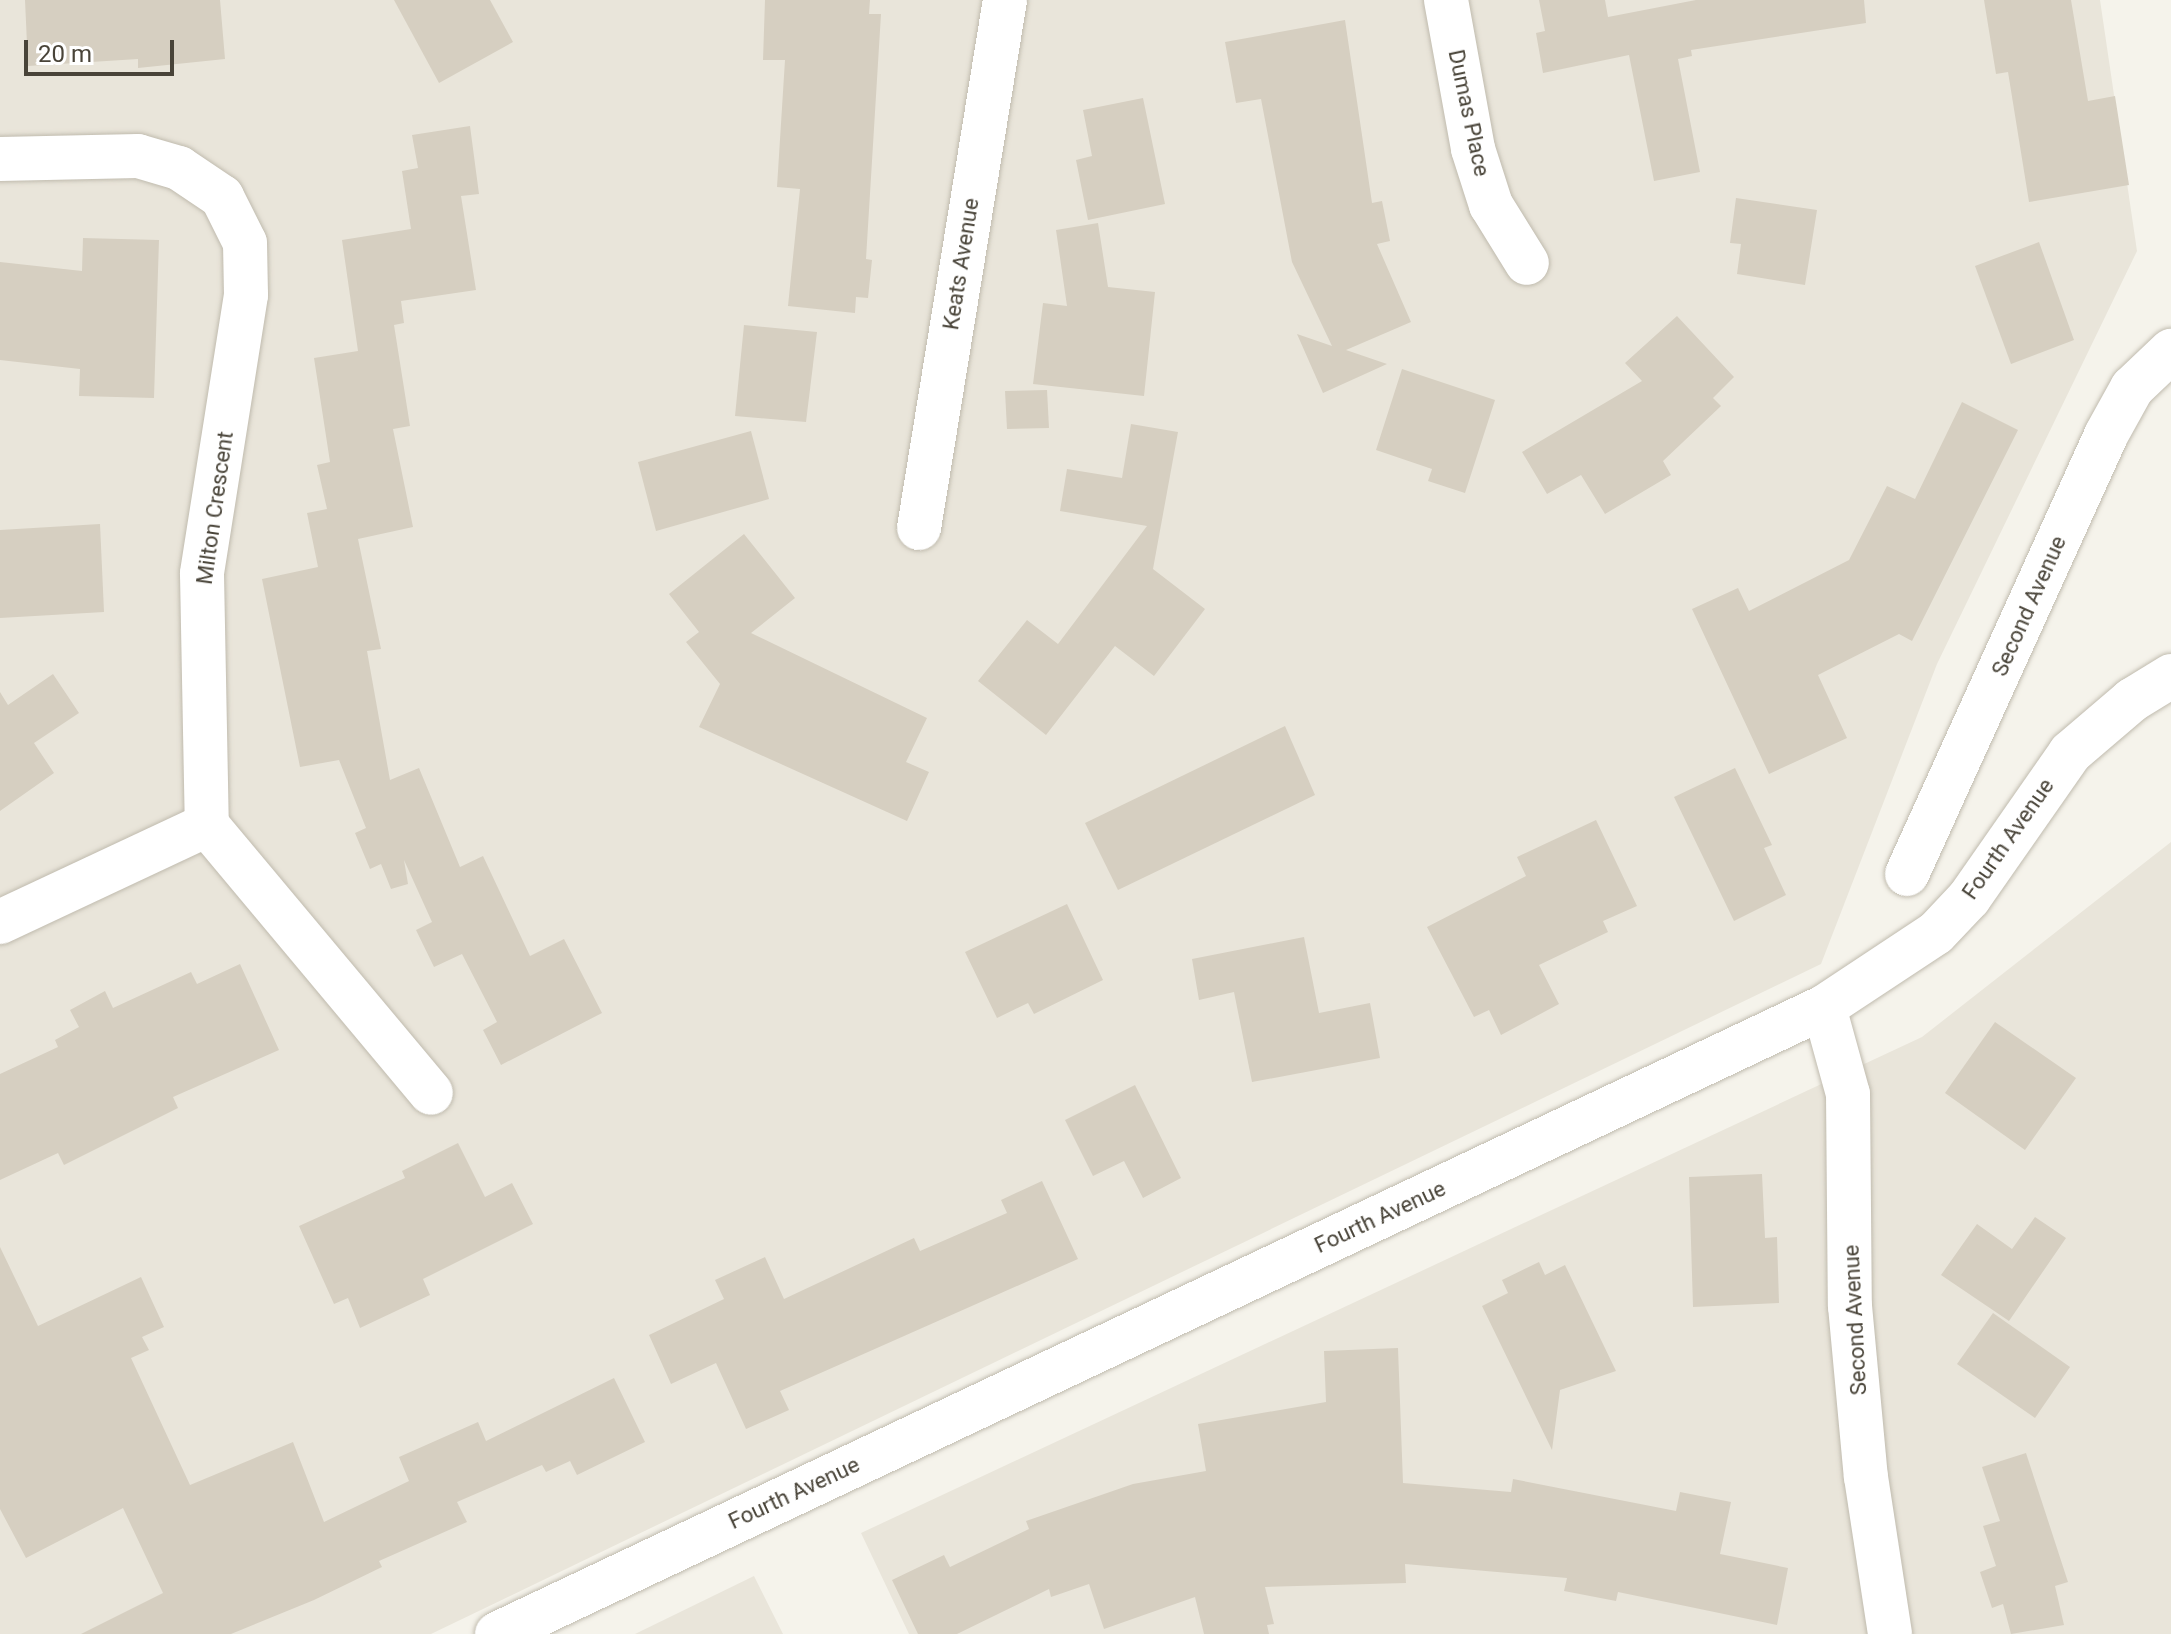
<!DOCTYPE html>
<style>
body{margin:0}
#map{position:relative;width:2171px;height:1634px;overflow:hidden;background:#f5f3eb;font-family:Roboto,sans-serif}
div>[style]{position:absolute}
.residential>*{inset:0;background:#e9e5da}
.building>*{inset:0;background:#d6cfc1}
.roads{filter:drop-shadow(0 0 2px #c0bbae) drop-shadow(0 0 2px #c0bbae)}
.street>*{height:44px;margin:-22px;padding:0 22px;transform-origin:22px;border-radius:22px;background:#fff}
span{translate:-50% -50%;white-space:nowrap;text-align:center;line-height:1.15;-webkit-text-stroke:8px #fff;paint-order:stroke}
.street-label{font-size:22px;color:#494439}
.scale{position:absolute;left:24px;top:40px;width:150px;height:36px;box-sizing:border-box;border:4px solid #494439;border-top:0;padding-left:10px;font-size:24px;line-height:28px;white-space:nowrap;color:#494439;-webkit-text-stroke:6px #fff;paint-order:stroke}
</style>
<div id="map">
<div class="residential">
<i style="clip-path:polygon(0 0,2100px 0,2137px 251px,1937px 664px,1821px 964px,431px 1634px,0 1634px)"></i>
<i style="clip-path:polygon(2171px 842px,2171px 1634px,909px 1634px,861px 1533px,1922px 1037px)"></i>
<i style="clip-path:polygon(754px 1576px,783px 1634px,635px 1634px)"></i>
</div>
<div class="building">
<i style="clip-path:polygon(25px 0,220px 0,225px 59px,138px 68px,138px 59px,28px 66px)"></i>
<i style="clip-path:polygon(394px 0,490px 0,513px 42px,439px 83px)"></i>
<i style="clip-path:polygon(765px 0,870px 0,869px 14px,881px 14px,866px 259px,872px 260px,868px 298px,856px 297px,855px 313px,788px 306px,800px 189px,777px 187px,785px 60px,763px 60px)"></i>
<i style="clip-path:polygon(1539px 0,1605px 0,1608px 17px,1696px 0,1864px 0,1866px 23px,1691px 50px,1692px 56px,1678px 59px,1700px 172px,1654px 181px,1629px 55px,1543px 73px,1536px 33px,1545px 31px)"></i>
<i style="clip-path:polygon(1984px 0,2071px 0,2088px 101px,2115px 96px,2129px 185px,2029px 202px,2008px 72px,1996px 74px)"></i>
<i style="clip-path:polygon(1345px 20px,1372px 203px,1382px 201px,1390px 241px,1377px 244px,1411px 322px,1346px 350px,1387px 364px,1323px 393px,1297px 334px,1332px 346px,1292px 262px,1261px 99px,1236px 103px,1225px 42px)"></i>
<i style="clip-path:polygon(1143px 98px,1165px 204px,1088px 220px,1076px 160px,1092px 156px,1083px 110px)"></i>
<i style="clip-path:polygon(470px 126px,479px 194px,461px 196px,476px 290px,401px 301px,404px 323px,394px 325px,410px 426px,393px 429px,413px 527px,358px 539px,381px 649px,367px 651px,390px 780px,419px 768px,460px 867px,483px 856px,530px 956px,564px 939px,602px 1013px,501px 1065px,483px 1030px,497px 1022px,462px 954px,434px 967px,416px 930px,432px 922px,404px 860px,408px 884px,391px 889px,381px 864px,370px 869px,355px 833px,366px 828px,339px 760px,300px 767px,262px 579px,318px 567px,307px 513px,327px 509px,317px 465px,330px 462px,314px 358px,358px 351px,342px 240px,411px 229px,402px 171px,418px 168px,412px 135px)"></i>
<i style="clip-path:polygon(1736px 198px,1817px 210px,1805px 285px,1737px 274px,1741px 244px,1730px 243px)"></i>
<i style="clip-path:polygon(1098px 223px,1108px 287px,1155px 292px,1144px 396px,1033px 384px,1043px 303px,1067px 306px,1056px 230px)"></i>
<i style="clip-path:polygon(83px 238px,159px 240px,154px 398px,79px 396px,80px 369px,0 360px,0 262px,82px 271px)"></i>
<i style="clip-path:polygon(2039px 242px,2074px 340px,2011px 364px,1975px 266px)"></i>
<i style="clip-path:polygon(1677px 316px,1734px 377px,1713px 398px,1721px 406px,1663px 461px,1671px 475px,1605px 514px,1581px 475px,1547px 494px,1522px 452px,1642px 381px,1625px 363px)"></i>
<i style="clip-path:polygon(744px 325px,817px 332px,806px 422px,735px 416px)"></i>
<i style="clip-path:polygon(1402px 369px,1495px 400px,1465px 493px,1428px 481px,1432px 469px,1376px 450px)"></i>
<i style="clip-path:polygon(1047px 390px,1049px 428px,1007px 429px,1005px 391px)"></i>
<i style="clip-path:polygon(1962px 402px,2018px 430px,1912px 641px,1899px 634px,1818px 675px,1847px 738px,1769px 774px,1692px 609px,1738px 588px,1749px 611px,1849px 560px,1887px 486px,1915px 499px)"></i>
<i style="clip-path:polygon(1131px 424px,1178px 432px,1153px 569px,1205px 609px,1154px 676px,1115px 646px,1046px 735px,978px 681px,1027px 620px,1058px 644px,1147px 526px,1060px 511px,1067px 469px,1122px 478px)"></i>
<i style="clip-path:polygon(751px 431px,769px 499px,656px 531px,638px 462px)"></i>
<i style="clip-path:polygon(100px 524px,104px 612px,0 618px,0 530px)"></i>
<i style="clip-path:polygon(744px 534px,795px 598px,751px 633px,927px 718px,906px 762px,929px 772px,907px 821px,699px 727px,720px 684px,686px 642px,699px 632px,669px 594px)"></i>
<i style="clip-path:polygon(53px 674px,79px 713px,34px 743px,54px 773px,0 811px,0 692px,8px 705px)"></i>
<i style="clip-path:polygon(1285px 726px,1315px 795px,1118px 890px,1085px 823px)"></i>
<i style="clip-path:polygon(1735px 768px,1772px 845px,1764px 848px,1786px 895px,1734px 921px,1674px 797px)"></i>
<i style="clip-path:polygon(1596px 820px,1637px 906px,1603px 921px,1608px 932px,1539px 965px,1559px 1004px,1501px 1035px,1489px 1010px,1474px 1017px,1427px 927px,1526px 876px,1517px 857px)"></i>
<i style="clip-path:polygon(1067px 904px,1103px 980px,1034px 1014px,1028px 1003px,997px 1018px,965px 952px)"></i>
<i style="clip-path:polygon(1304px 937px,1319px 1013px,1370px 1003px,1380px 1058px,1252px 1082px,1234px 992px,1199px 1000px,1192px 959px)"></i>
<i style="clip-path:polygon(240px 964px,279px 1050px,173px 1097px,178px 1108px,64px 1165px,58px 1153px,0 1180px,0 1074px,58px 1047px,55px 1040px,79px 1027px,70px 1010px,105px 991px,113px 1008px,191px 972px,197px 984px)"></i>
<i style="clip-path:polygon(1995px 1022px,2076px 1078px,2025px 1150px,1945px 1093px)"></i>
<i style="clip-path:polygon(1135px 1085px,1181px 1178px,1143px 1198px,1124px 1161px,1093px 1176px,1065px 1120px)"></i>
<i style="clip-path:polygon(458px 1143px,485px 1197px,512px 1183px,533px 1224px,423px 1279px,430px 1295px,360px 1328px,348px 1298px,334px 1304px,299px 1226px,405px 1178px,402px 1171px)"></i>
<i style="clip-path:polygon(1762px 1174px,1765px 1238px,1777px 1237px,1779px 1303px,1693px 1307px,1689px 1177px)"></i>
<i style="clip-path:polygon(1042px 1181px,1078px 1259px,780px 1391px,789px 1410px,746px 1429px,716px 1363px,671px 1384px,649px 1335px,724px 1299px,715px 1280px,765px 1257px,784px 1299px,914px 1238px,920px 1251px,1007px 1213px,1001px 1200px)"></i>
<i style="clip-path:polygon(2035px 1217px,2066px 1238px,2009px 1321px,1941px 1275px,1977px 1224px,2012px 1249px)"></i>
<i style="clip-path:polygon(0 1247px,38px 1326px,141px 1277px,164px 1327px,142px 1337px,149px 1350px,131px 1358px,190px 1485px,293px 1442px,324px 1522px,409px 1481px,399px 1457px,478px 1422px,486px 1441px,614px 1378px,645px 1442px,577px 1475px,570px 1461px,546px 1472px,542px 1465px,457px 1502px,467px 1522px,379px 1561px,382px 1567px,314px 1600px,231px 1634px,81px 1634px,163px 1593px,123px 1508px,26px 1558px,0 1509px)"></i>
<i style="clip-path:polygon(1539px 1262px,1545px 1275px,1565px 1265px,1616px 1371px,1560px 1390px,1552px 1450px,1482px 1306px,1508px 1293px,1502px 1280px)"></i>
<i style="clip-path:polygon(1993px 1313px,2070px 1367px,2035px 1418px,1957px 1364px)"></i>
<i style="clip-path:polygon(1398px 1348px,1403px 1483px,1511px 1492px,1513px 1479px,1676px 1511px,1680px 1492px,1731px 1502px,1720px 1554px,1788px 1568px,1777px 1625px,1618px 1592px,1616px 1601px,1564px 1591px,1567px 1578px,1405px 1564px,1406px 1583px,1265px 1587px,1274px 1624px,1267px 1625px,1269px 1634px,1204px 1634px,1195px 1597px,1104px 1629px,1089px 1584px,1051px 1597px,1049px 1589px,957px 1634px,918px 1634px,892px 1580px,944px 1555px,950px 1567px,1029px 1529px,1026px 1521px,1133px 1484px,1206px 1471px,1198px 1424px,1326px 1402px,1324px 1351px)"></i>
<i style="clip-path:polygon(2026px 1453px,2068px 1582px,2055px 1586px,2064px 1625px,2011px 1634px,2003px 1604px,1992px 1608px,1980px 1572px,1996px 1566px,1983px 1526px,2000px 1521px,1982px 1467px)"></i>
</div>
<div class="roads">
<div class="street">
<i style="left:1446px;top:0;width:151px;rotate:79.7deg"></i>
<i style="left:1473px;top:149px;width:59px;rotate:72.2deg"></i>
<i style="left:1491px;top:205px;width:68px;rotate:58.2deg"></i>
<i style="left:0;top:159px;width:138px;rotate:-1.2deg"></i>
<i style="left:138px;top:156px;width:43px;rotate:16.3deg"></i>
<i style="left:179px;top:168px;width:52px;rotate:34deg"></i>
<i style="left:222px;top:197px;width:51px;rotate:63.4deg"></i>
<i style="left:245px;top:243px;width:52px;rotate:88.9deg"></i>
<i style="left:246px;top:295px;width:282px;rotate:99deg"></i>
<i style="left:202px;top:574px;width:251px;rotate:88.9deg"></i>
<i style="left:207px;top:825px;width:229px;rotate:154.9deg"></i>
<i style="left:919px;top:528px;width:535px;rotate:-80.75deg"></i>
<i style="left:207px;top:825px;width:349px;rotate:50.1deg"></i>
<i style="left:1907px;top:874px;width:482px;rotate:-65.6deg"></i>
<i style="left:2106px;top:435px;width:54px;rotate:-61deg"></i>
<i style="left:2132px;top:388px;width:54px;rotate:-43.5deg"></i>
<i style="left:1824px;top:1007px;width:90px;rotate:74.6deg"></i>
<i style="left:1848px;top:1094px;width:212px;rotate:89.5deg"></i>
<i style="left:1850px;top:1306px;width:172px;rotate:84.7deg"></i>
<i style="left:1866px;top:1477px;width:159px;rotate:81.3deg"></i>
<i style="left:497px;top:1634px;width:1468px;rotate:-25.29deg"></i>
<i style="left:1824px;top:1007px;width:134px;rotate:-33.5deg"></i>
<i style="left:1936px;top:933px;width:48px;rotate:-46.7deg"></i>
<i style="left:1969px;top:898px;width:177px;rotate:-55.1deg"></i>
<i style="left:2070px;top:753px;width:82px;rotate:-40.5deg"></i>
<i style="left:2132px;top:700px;width:46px;rotate:-31.6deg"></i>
</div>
</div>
<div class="street-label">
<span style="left:1469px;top:113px;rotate:78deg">Dumas Place</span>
<span style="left:961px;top:264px;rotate:-81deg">Keats Avenue</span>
<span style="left:215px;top:508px;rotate:-82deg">Milton Crescent</span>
<span style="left:2029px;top:606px;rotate:-66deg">Second Avenue</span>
<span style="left:2008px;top:839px;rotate:-55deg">Fourth Avenue</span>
<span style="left:1380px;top:1217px;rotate:-25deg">Fourth Avenue</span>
<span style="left:1855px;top:1320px;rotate:-93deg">Second Avenue</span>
<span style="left:794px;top:1493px;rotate:-25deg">Fourth Avenue</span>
</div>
<div class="scale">20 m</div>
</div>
